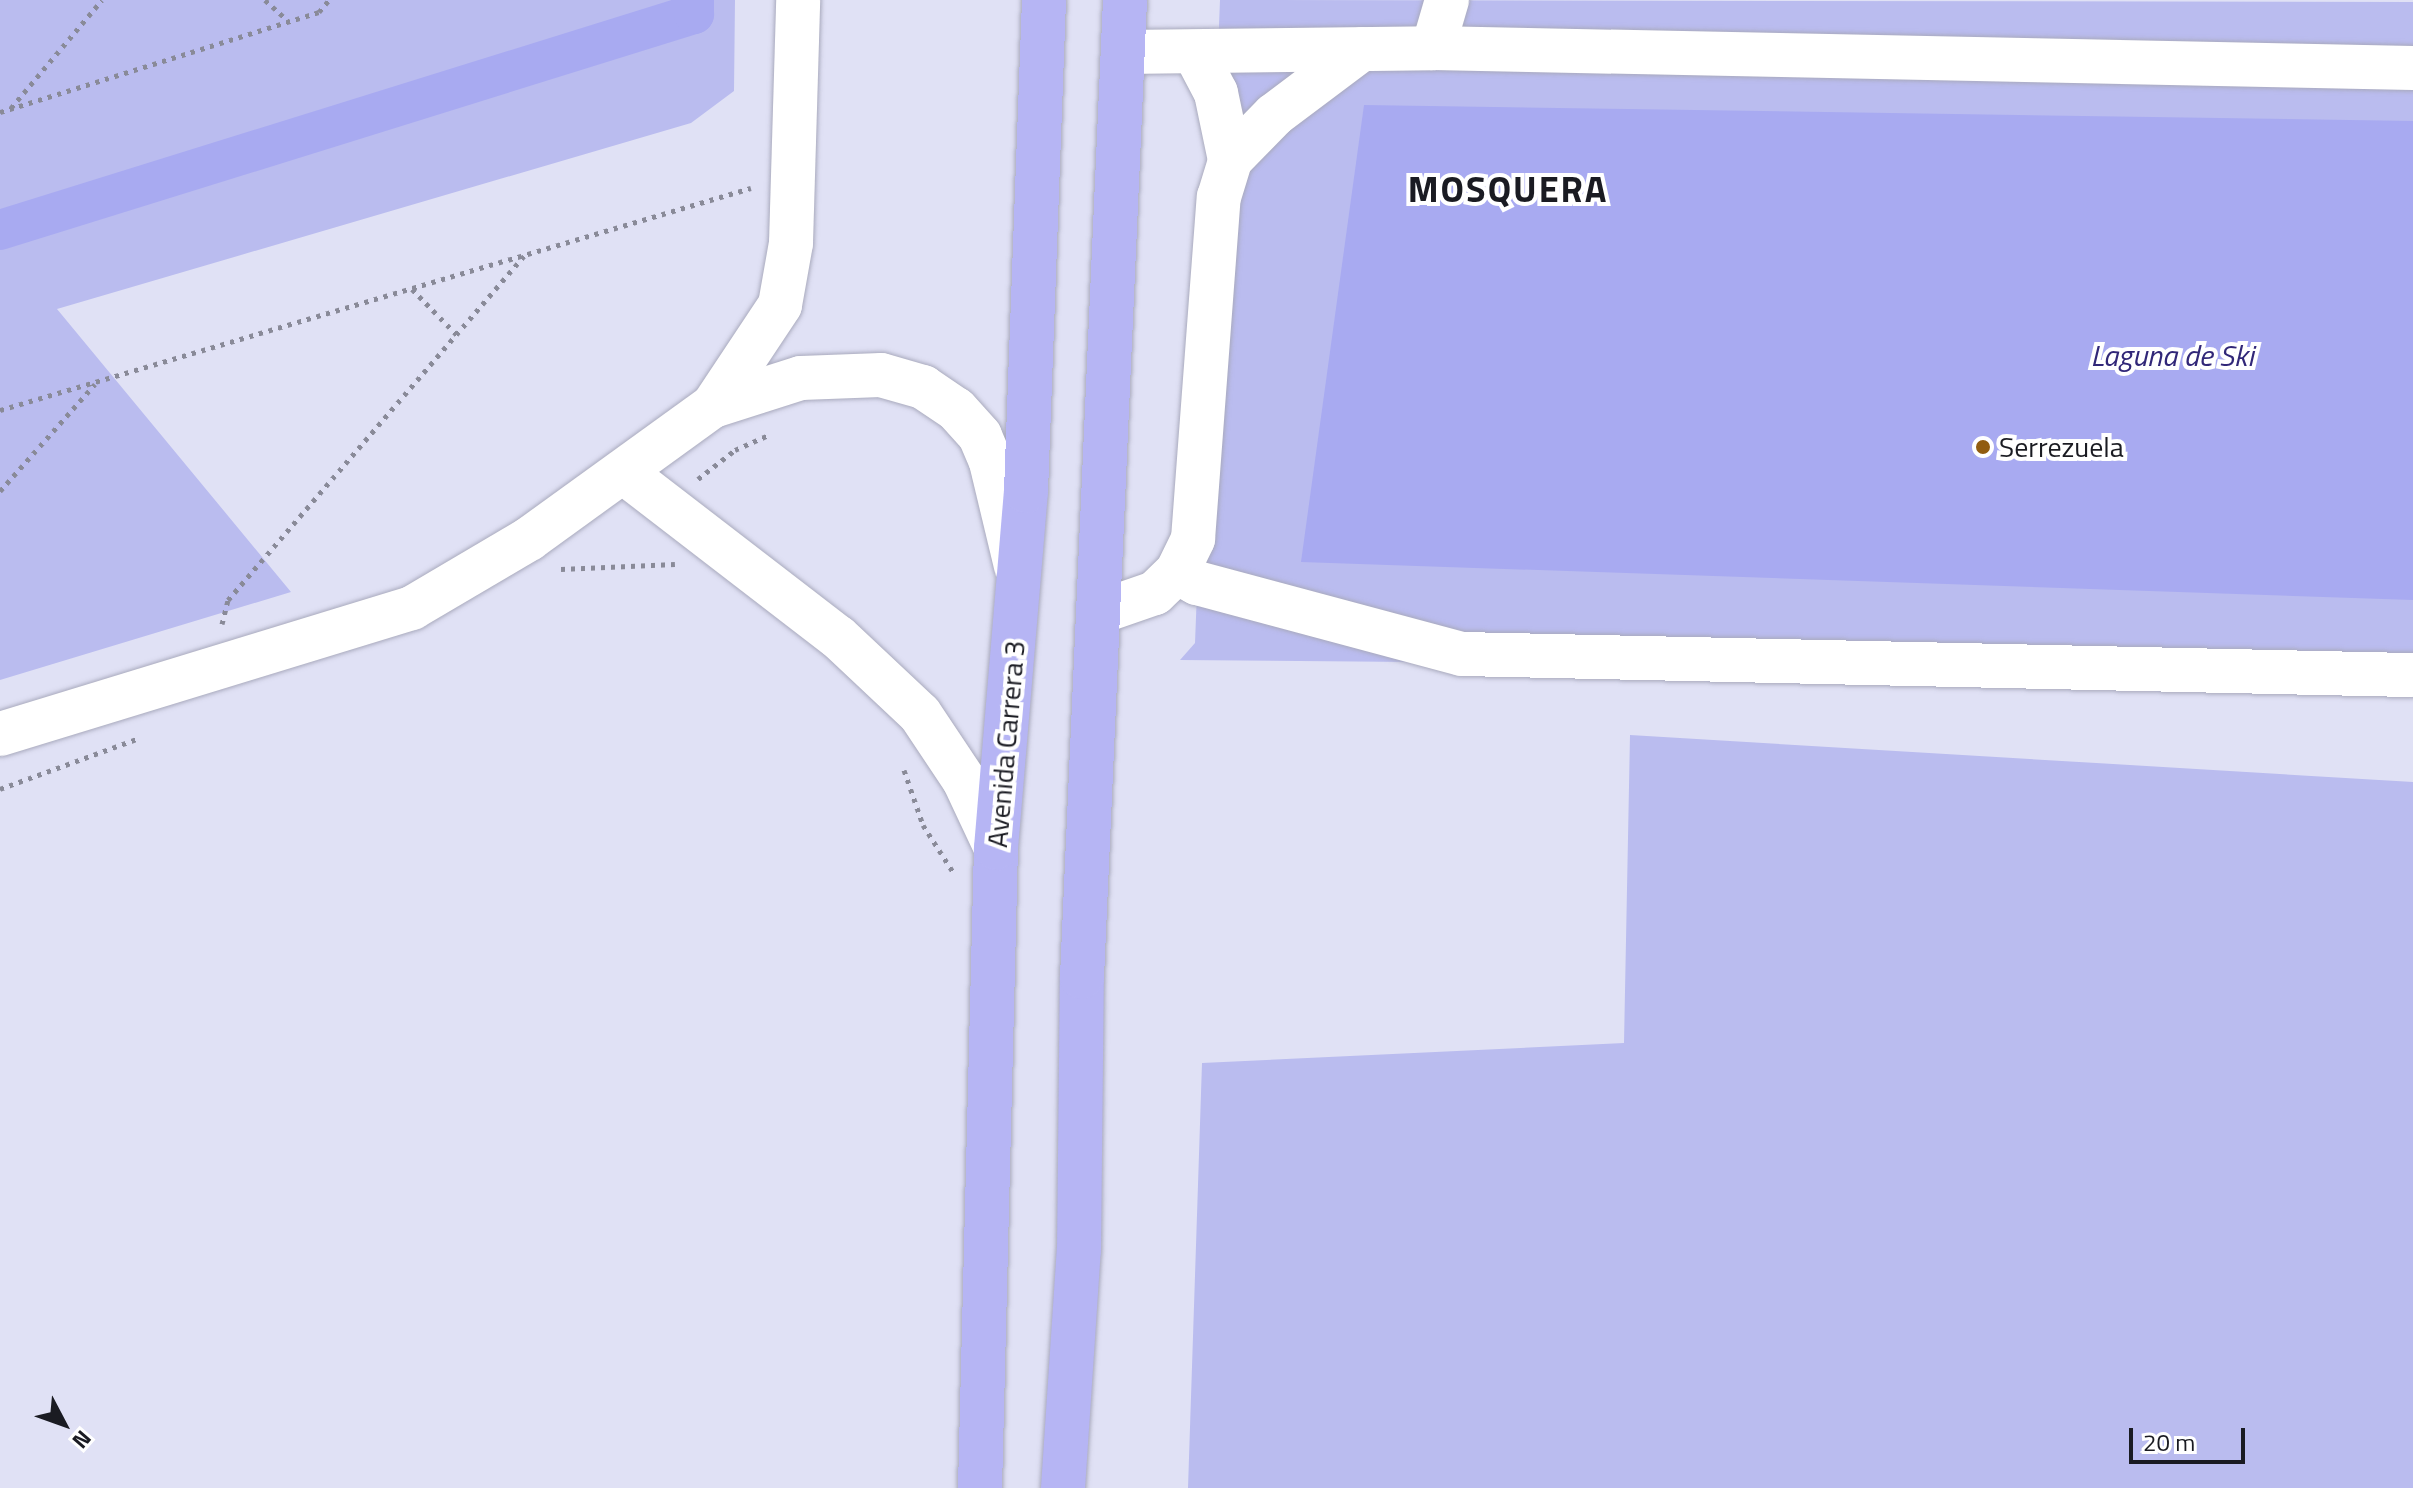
<!DOCTYPE html>
<style>
body{margin:0}
#map{position:relative;width:2413px;height:1488px;overflow:hidden;background:#e0e1f5;font-family:"Titillium Web",sans-serif}
div>[style]{position:absolute}
.green>*{inset:0;background:#babcef}
.water>*{inset:0;background:#a8aaf1}
.canal>*{height:40px;margin:-20px;padding:0 20px;transform-origin:20px;border-radius:20px;background:#a8aaf1}
.path>*{height:5px;margin-top:-2.5px;transform-origin:0;background:repeating-linear-gradient(90deg,#898a98 0 4px,transparent 0 10px)}
.roads{filter:drop-shadow(0 0 2px #a9aabd) drop-shadow(0 0 2px #a9aabd)}
.minor>*{height:44px;margin:-22px;padding:0 22px;transform-origin:22px;border-radius:22px;background:#fff}
.major>*{height:44px;margin:-22px;padding:0 22px;transform-origin:22px;border-radius:22px;background:#b6b5f4}
.dots>*{width:22px;height:22px;translate:-50% -50%;box-sizing:border-box;border:4px solid #fff;border-radius:50%}
span{translate:-50% -50%;white-space:nowrap;text-align:center;line-height:1.15;-webkit-text-stroke:8px #fff;paint-order:stroke}
.poi-label{font-size:28px;color:#1a1b22}
.left{translate:0 -50%;text-align:left}
.street-label{font-size:28px;color:#1a1b22}
.water-label{font-size:30px;color:#312778;font-style:italic}
.district-label{font-size:36px;color:#1a1b22;font-weight:700;letter-spacing:2px}
.north{position:absolute;left:24px;top:1384px;width:80px;height:80px;-webkit-text-stroke:6px #fff;paint-order:stroke;rotate:131deg;font-size:22px;font-weight:700;line-height:32px;text-align:center;color:#1a1b22}
.north::after{content:'';display:block;margin:auto;width:28px;height:36px;background:#1a1b22;clip-path:polygon(50% 0,100% 100%,50% 72%,0 100%)}
.scale{position:absolute;left:2129px;top:1428px;width:116px;height:36px;box-sizing:border-box;border:4px solid #1a1b22;border-top:0;padding-left:10px;font-size:24px;line-height:28px;white-space:nowrap;color:#1a1b22;-webkit-text-stroke:6px #fff;paint-order:stroke}
</style>
<div id="map">
<div class="green">
<i style="clip-path:polygon(0 0,735px 0,734px 91px,691px 123px,57px 309px,291px 592px,0 680px)"></i>
<i style="clip-path:polygon(1220px 0,2413px 2px,2413px 671px,1180px 660px,1195px 643px)"></i>
<i style="clip-path:polygon(1630px 735px,2413px 782px,2413px 1488px,1188px 1488px,1202px 1063px,1624px 1043px)"></i>
</div>
<div class="water">
<i style="clip-path:polygon(1364px 105px,2413px 121px,2413px 600px,1301px 562px)"></i>
</div>
<div class="canal">
<i style="left:0;top:230px;width:727px;rotate:-17.29deg"></i>
<i style="left:694px;top:14px;width:14px;rotate:-90deg"></i>
</div>
<div class="path">
<i style="left:265px;top:0;width:31px;rotate:42deg"></i>
<i style="left:11px;top:108px;width:141px;rotate:-49.9deg"></i>
<i style="left:0;top:112px;width:334px;rotate:-17.4deg"></i>
<i style="left:319px;top:12px;width:16px;rotate:-50deg"></i>
<i style="left:412px;top:289px;width:64px;rotate:45.6deg"></i>
<i style="left:0;top:410px;width:783px;rotate:-16.47deg"></i>
<i style="left:698px;top:479px;width:47px;rotate:-38.1deg"></i>
<i style="left:735px;top:450px;width:35px;rotate:-24deg"></i>
<i style="left:0;top:491px;width:143px;rotate:-48.4deg"></i>
<i style="left:561px;top:569px;width:114px;rotate:-2.5deg"></i>
<i style="left:222px;top:624px;width:25px;rotate:-76deg"></i>
<i style="left:228px;top:600px;width:454px;rotate:-49.3deg"></i>
<i style="left:904px;top:770px;width:58px;rotate:70.9deg"></i>
<i style="left:923px;top:825px;width:56px;rotate:57.4deg"></i>
<i style="left:0;top:789px;width:148px;rotate:-20.1deg"></i>
</div>
<div class="roads">
<div class="minor">
<i style="left:1433px;top:48px;width:50px;rotate:-73.7deg"></i>
<i style="left:1123px;top:52px;width:310px;rotate:-0.7deg"></i>
<i style="left:1433px;top:48px;width:980px;rotate:1.17deg"></i>
<i style="left:1195px;top:53px;width:45px;rotate:62.3deg"></i>
<i style="left:1216px;top:93px;width:68px;rotate:78.2deg"></i>
<i style="left:713px;top:406px;width:121px;rotate:-56.4deg"></i>
<i style="left:780px;top:305px;width:63px;rotate:-79.9deg"></i>
<i style="left:791px;top:243px;width:243px;rotate:-88.3deg"></i>
<i style="left:626px;top:474px;width:267px;rotate:37.6deg"></i>
<i style="left:838px;top:637px;width:112px;rotate:43.2deg"></i>
<i style="left:920px;top:714px;width:79px;rotate:56.3deg"></i>
<i style="left:964px;top:780px;width:75px;rotate:64.8deg"></i>
<i style="left:1177px;top:572px;width:23px;rotate:29deg"></i>
<i style="left:1197px;top:583px;width:274px;rotate:15deg"></i>
<i style="left:1462px;top:654px;width:951px;rotate:1.27deg"></i>
<i style="left:1100px;top:612px;width:58px;rotate:-19.1deg"></i>
<i style="left:1155px;top:593px;width:30px;rotate:-44deg"></i>
<i style="left:1177px;top:572px;width:37px;rotate:-64deg"></i>
<i style="left:1193px;top:539px;width:343px;rotate:-85.7deg"></i>
<i style="left:1219px;top:197px;width:39px;rotate:-73deg"></i>
<i style="left:1230px;top:160px;width:63px;rotate:-45.6deg"></i>
<i style="left:1274px;top:115px;width:110px;rotate:-36.9deg"></i>
<i style="left:0;top:734px;width:431px;rotate:-17deg"></i>
<i style="left:412px;top:608px;width:136px;rotate:-30.5deg"></i>
<i style="left:529px;top:539px;width:227px;rotate:-35.9deg"></i>
<i style="left:713px;top:406px;width:92px;rotate:-17.7deg"></i>
<i style="left:801px;top:378px;width:80px;rotate:-2.1deg"></i>
<i style="left:881px;top:375px;width:44px;rotate:15.9deg"></i>
<i style="left:923px;top:387px;width:40px;rotate:34deg"></i>
<i style="left:956px;top:409px;width:36px;rotate:48deg"></i>
<i style="left:980px;top:436px;width:28px;rotate:67deg"></i>
<i style="left:991px;top:462px;width:107px;rotate:76.5deg"></i>
</div>
<div class="major">
<i style="left:980px;top:1488px;width:640px;rotate:-88.57deg"></i>
<i style="left:996px;top:848px;width:358px;rotate:-85.2deg"></i>
<i style="left:1026px;top:491px;width:491px;rotate:-87.9deg"></i>
<i style="left:1063px;top:1488px;width:239px;rotate:-86.2deg"></i>
<i style="left:1079px;top:1250px;width:273px;rotate:-89.4deg"></i>
<i style="left:1082px;top:977px;width:978px;rotate:-87.48deg"></i>
</div>
</div>
<div class="dots">
<i style="left:1983px;top:447px;background:#915c10"></i>
</div>
<div class="poi-label">
<span class="left" style="left:1999px;top:447px">Serrezuela</span>
</div>
<div class="street-label">
<span style="left:1006px;top:744px;rotate:-85deg">Avenida Carrera 3</span>
</div>
<div class="water-label">
<span style="left:2172px;top:355px">Laguna de Ski</span>
</div>
<div class="district-label">
<span style="left:1508px;top:189px">MOSQUERA</span>
</div>
<div class="north">N</div>
<div class="scale">20 m</div>
</div>
